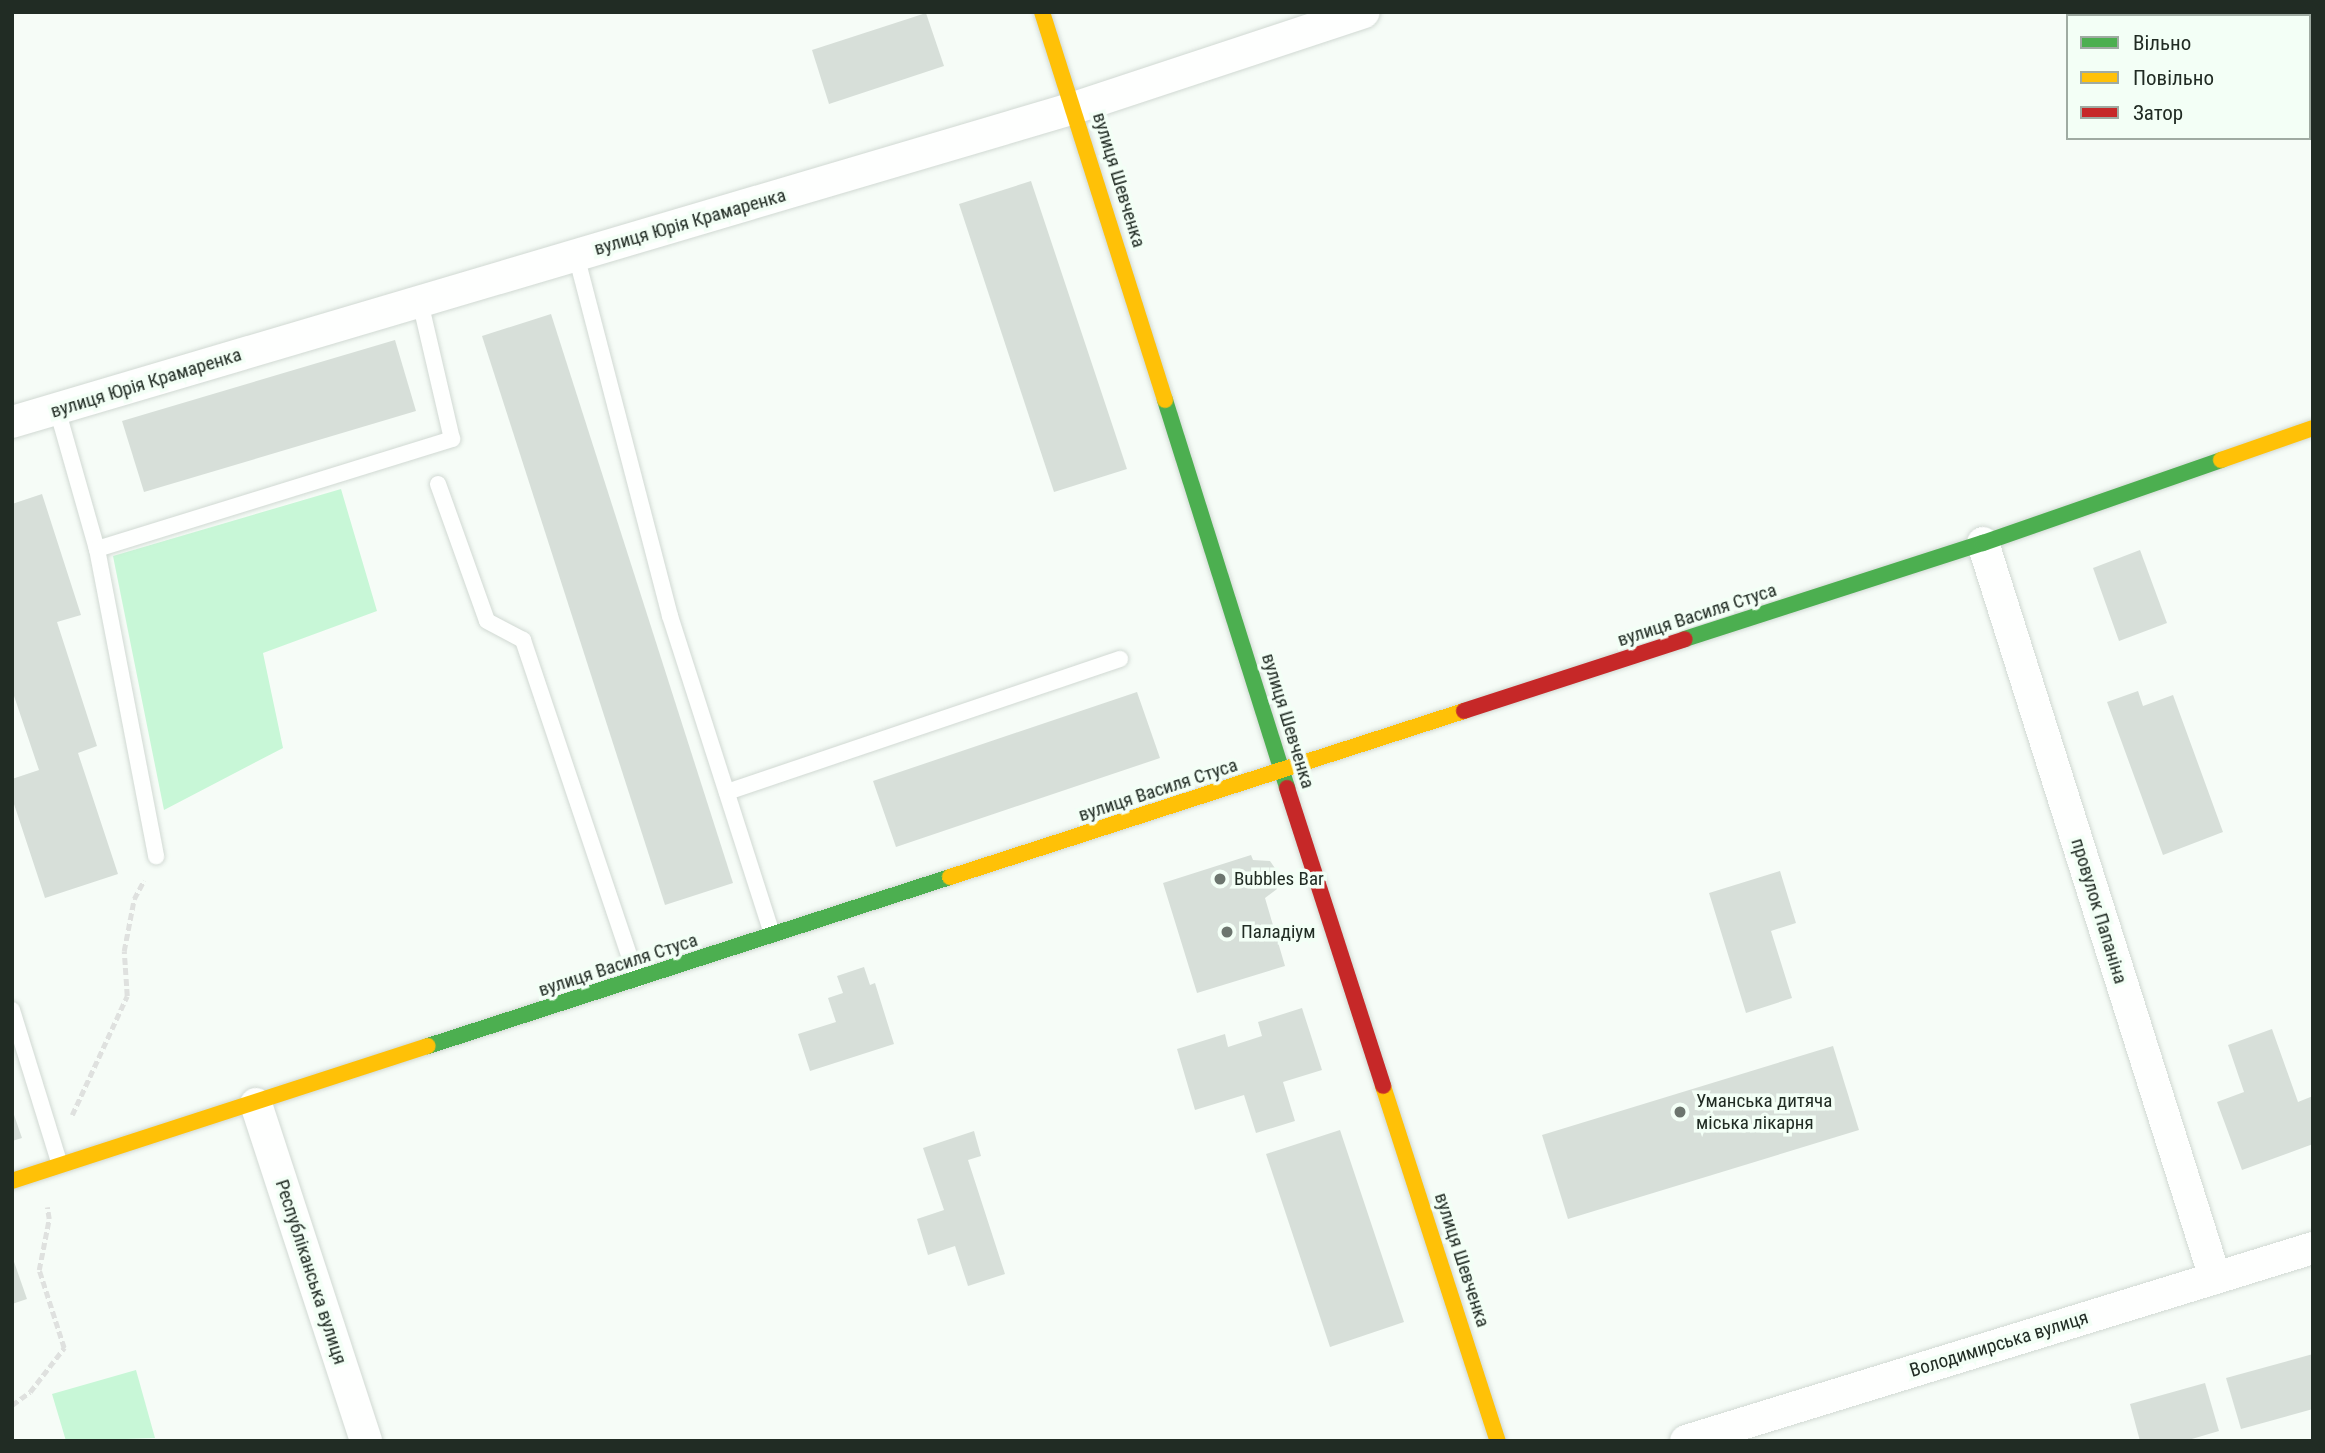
<!DOCTYPE html>
<meta charset="utf-8">
<style>
body{margin:0}
#map{position:relative;width:2325px;height:1453px;overflow:hidden;background:#f6fcf7;font-family:"Roboto Condensed",sans-serif}
div>[style]{position:absolute}
.green>*{inset:0;background:#c8f7d7}
.building>*{inset:0;background:#d7dfd9}
.path>*{height:4.5px;margin-top:-2.25px;transform-origin:0;background:repeating-linear-gradient(90deg,#dfe1df 0 7px,transparent 0 10.5px)}
.roads{filter:drop-shadow(0 0 2px #d1d9d3) drop-shadow(0 0 2px #d1d9d3)}
.lane>*{height:16px;margin:-8px;padding:0 8px;transform-origin:8px;border-radius:8px;background:#fefffe}
.street>*{height:32px;margin:-16px;padding:0 16px;transform-origin:16px;border-radius:16px;background:#fefffe}
.fast>*{height:16px;margin:-8px;padding:0 8px;transform-origin:8px;border-radius:8px;background:#4caf50}
.slow>*{height:16px;margin:-8px;padding:0 8px;transform-origin:8px;border-radius:8px;background:#ffc107}
.jam>*{height:16px;margin:-8px;padding:0 8px;transform-origin:8px;border-radius:8px;background:#c62828}
.dots>*{width:19px;height:19px;translate:-50% -50%;box-sizing:border-box;border:4px solid #f3fff6;border-radius:50%}
span{translate:-50% -50%;white-space:nowrap;text-align:center;line-height:1.15;-webkit-text-stroke:7px #f3fff6;paint-order:stroke}
.street-label{font-size:19px;color:#212c24}
.poi-label{font-size:19px;color:#212c24}
.left{translate:0 -50%;text-align:left}
.frame{position:absolute;inset:0;border:14px solid #212c24;pointer-events:none}
.legend{position:absolute;left:2066px;top:14px;width:245px;height:126px;box-sizing:border-box;background:#f3fff6;border:2px solid #9faba2;margin:0;padding:9px 12px;list-style:none;font-size:21px;color:#212c24}
.legend li{display:flex;align-items:center;gap:14px;height:35px}
.legend b{width:35px;border:2px solid #9faba2}
</style>
<div id="map">
<div class="green">
<i style="clip-path:polygon(341px 489px,377px 611px,263px 653px,283px 748px,164px 810px,113px 556px)"></i>
<i style="clip-path:polygon(136px 1370px,155px 1438px,66px 1441px,52px 1394px)"></i>
</div>
<div class="building">
<i style="clip-path:polygon(926px 13px,944px 66px,829px 104px,812px 50px)"></i>
<i style="clip-path:polygon(1031px 181px,1127px 469px,1054px 492px,959px 204px)"></i>
<i style="clip-path:polygon(551px 314px,733px 883px,665px 905px,482px 336px)"></i>
<i style="clip-path:polygon(395px 340px,416px 411px,144px 492px,122px 421px)"></i>
<i style="clip-path:polygon(42px 494px,81px 615px,57px 622px,97px 746px,78px 753px,118px 874px,45px 898px,12px 798px,12px 779px,39px 770px,12px 690px,12px 504px)"></i>
<i style="clip-path:polygon(2140px 550px,2167px 623px,2119px 641px,2093px 568px)"></i>
<i style="clip-path:polygon(2138px 691px,2143px 706px,2173px 695px,2223px 832px,2163px 855px,2107px 702px)"></i>
<i style="clip-path:polygon(1137px 692px,1160px 758px,896px 847px,873px 781px)"></i>
<i style="clip-path:polygon(1251px 855px,1253px 860px,1270px 861px,1279px 874px,1277px 889px,1265px 898px,1285px 966px,1197px 993px,1163px 883px)"></i>
<i style="clip-path:polygon(1780px 871px,1796px 923px,1771px 931px,1792px 998px,1746px 1013px,1709px 893px)"></i>
<i style="clip-path:polygon(864px 967px,870px 985px,875px 983px,894px 1044px,810px 1071px,798px 1034px,836px 1022px,828px 998px,843px 993px,837px 976px)"></i>
<i style="clip-path:polygon(1302px 1008px,1322px 1070px,1283px 1082px,1295px 1121px,1256px 1133px,1244px 1095px,1195px 1110px,1177px 1049px,1225px 1034px,1228px 1047px,1262px 1036px,1258px 1022px)"></i>
<i style="clip-path:polygon(2272px 1029px,2298px 1102px,2313px 1096px,2313px 1144px,2242px 1170px,2217px 1102px,2244px 1092px,2228px 1045px)"></i>
<i style="clip-path:polygon(1833px 1046px,1859px 1130px,1568px 1219px,1542px 1135px)"></i>
<i style="clip-path:polygon(12px 1109px,22px 1138px,12px 1141px)"></i>
<i style="clip-path:polygon(1340px 1130px,1404px 1322px,1330px 1347px,1266px 1154px)"></i>
<i style="clip-path:polygon(974px 1131px,981px 1156px,968px 1160px,1005px 1274px,968px 1286px,955px 1246px,928px 1255px,917px 1219px,944px 1210px,923px 1148px)"></i>
<i style="clip-path:polygon(12px 1256px,27px 1299px,12px 1304px)"></i>
<i style="clip-path:polygon(2313px 1354px,2313px 1409px,2241px 1429px,2226px 1378px)"></i>
<i style="clip-path:polygon(2205px 1383px,2219px 1431px,2185px 1441px,2140px 1441px,2130px 1404px)"></i>
</div>
<div class="path">
<i style="left:72px;top:1115px;width:131px;rotate:-65.2deg"></i>
<i style="left:127px;top:996px;width:45px;rotate:-93.8deg"></i>
<i style="left:124px;top:951px;width:53px;rotate:-79.1deg"></i>
<i style="left:134px;top:899px;width:21px;rotate:-62deg"></i>
<i style="left:12px;top:1405px;width:22px;rotate:-36deg"></i>
<i style="left:30px;top:1392px;width:56px;rotate:-52.3deg"></i>
<i style="left:64px;top:1348px;width:82px;rotate:-107.8deg"></i>
<i style="left:39px;top:1270px;width:52px;rotate:-78.9deg"></i>
<i style="left:49px;top:1219px;width:12px;rotate:-99deg"></i>
</div>
<div class="roads">
<div class="lane">
<i style="left:576px;top:255px;width:373px;rotate:75.4deg"></i>
<i style="left:670px;top:616px;width:334px;rotate:72.2deg"></i>
<i style="left:57px;top:409px;width:146px;rotate:74.1deg"></i>
<i style="left:97px;top:549px;width:313px;rotate:79.1deg"></i>
<i style="left:438px;top:484px;width:145px;rotate:70.3deg"></i>
<i style="left:487px;top:621px;width:41px;rotate:27.8deg"></i>
<i style="left:523px;top:640px;width:358px;rotate:71.4deg"></i>
<i style="left:97px;top:549px;width:372px;rotate:-17.2deg"></i>
<i style="left:452px;top:439px;width:142px;rotate:-103.1deg"></i>
<i style="left:727px;top:792px;width:415px;rotate:-18.7deg"></i>
<i style="left:12px;top:1010px;width:162px;rotate:72.8deg"></i>
</div>
<div class="street">
<i style="left:12px;top:422px;width:1107px;rotate:-16.47deg"></i>
<i style="left:1074px;top:108px;width:305px;rotate:-18.3deg"></i>
<i style="left:1983px;top:543px;width:771px;rotate:72.48deg"></i>
<i style="left:256px;top:1104px;width:354px;rotate:71.9deg"></i>
<i style="left:1686px;top:1441px;width:656px;rotate:-17.11deg"></i>
</div>
<div class="fast">
<i style="left:1165px;top:400px;width:407px;rotate:72.5deg"></i>
<i style="left:1685px;top:639px;width:313px;rotate:-17.9deg"></i>
<i style="left:1983px;top:543px;width:252px;rotate:-19.2deg"></i>
<i style="left:428px;top:1046px;width:549px;rotate:-17.94deg"></i>
</div>
<div class="slow">
<i style="left:1042px;top:12px;width:407px;rotate:72.4deg"></i>
<i style="left:2221px;top:460px;width:97px;rotate:-19.2deg"></i>
<i style="left:950px;top:877px;width:540px;rotate:-17.9deg"></i>
<i style="left:1383px;top:1086px;width:373px;rotate:72.1deg"></i>
<i style="left:12px;top:1181px;width:437px;rotate:-18deg"></i>
</div>
<div class="jam">
<i style="left:1464px;top:711px;width:232px;rotate:-18deg"></i>
<i style="left:1287px;top:788px;width:313px;rotate:72.1deg"></i>
</div>
</div>
<div class="dots">
<i style="left:1220px;top:879px;background:#6c756e"></i>
<i style="left:1227px;top:932px;background:#6c756e"></i>
<i style="left:1680px;top:1112px;background:#6c756e"></i>
</div>
<div class="street-label">
<span style="left:1119px;top:180px;rotate:73deg">вулиця Шевченка</span>
<span style="left:690px;top:222px;rotate:-16deg">вулиця Юрія Крамаренка</span>
<span style="left:146px;top:383px;rotate:-17deg">вулиця Юрія Крамаренка</span>
<span style="left:1697px;top:615px;rotate:-18deg">вулиця Василя Стуса</span>
<span style="left:1288px;top:721px;rotate:73deg">вулиця Шевченка</span>
<span style="left:1158px;top:790px;rotate:-18deg">вулиця Василя Стуса</span>
<span style="left:2099px;top:911px;rotate:73deg">провулок Папаніна</span>
<span style="left:618px;top:965px;rotate:-18deg">вулиця Василя Стуса</span>
<span style="left:1462px;top:1260px;rotate:72deg">вулиця Шевченка</span>
<span style="left:311px;top:1272px;rotate:72deg">Республіканська вулиця</span>
<span style="left:1999px;top:1344px;rotate:-17deg">Володимирська вулиця</span>
</div>
<div class="poi-label">
<span class="left" style="left:1234px;top:879px">Bubbles Bar</span>
<span class="left" style="left:1241px;top:932px">Паладіум</span>
<span class="left" style="left:1696px;top:1112px">Уманська дитяча<br>міська лікарня</span>
</div>
<div class="frame"></div>
<ul class="legend">
<li><b style="height:9px;background:#4caf50"></b>Вільно</li>
<li><b style="height:9px;background:#ffc107"></b>Повільно</li>
<li><b style="height:9px;background:#c62828"></b>Затор</li>
</ul>
</div>
